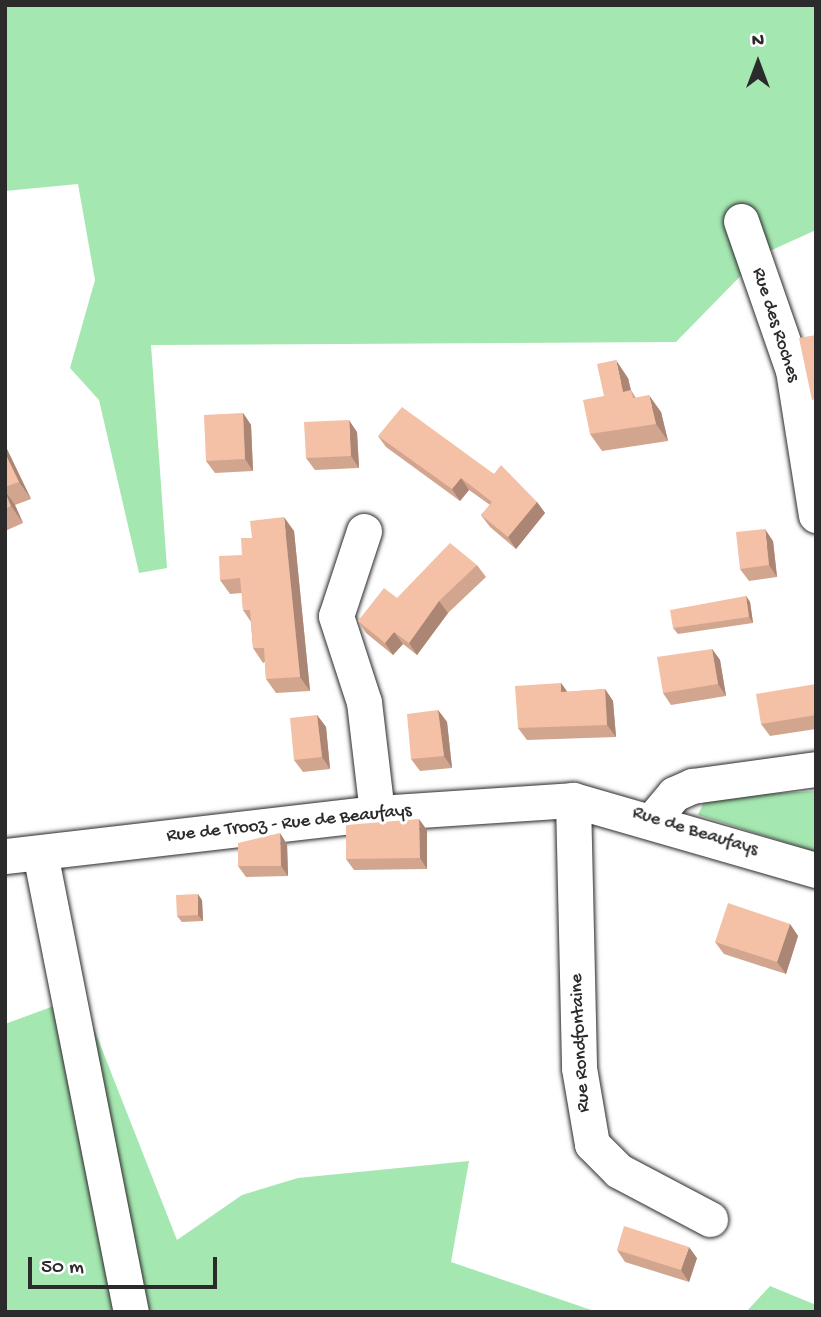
<!DOCTYPE html>
<style>
body{margin:0}
#map{position:relative;width:821px;height:1317px;overflow:hidden;background:#fff;font-family:"Gochi Hand",sans-serif}
div>[style]{position:absolute}
.green>*{inset:0;background:#a5e7b1}
.roads{filter:drop-shadow(0 0 2px #2b2b2b) drop-shadow(0 0 2px #2b2b2b)}
.minor>*{height:35px;margin:-17.5px;padding:0 17.5px;transform-origin:17.5px;border-radius:17.5px;background:#fff}
.wall>*{inset:0;background:#d2a58f}
.shaded-wall>*{inset:0;background:#ab8674}
.building>*{inset:0;background:#f4c0a6}
span{translate:-50% -50%;white-space:nowrap;text-align:center;line-height:1.15;-webkit-text-stroke:6px #fff;paint-order:stroke}
.street-label{font-size:19px;color:#2b2b2b}
.frame{position:absolute;inset:0;border:7px solid #2b2b2b;pointer-events:none}
.north{position:absolute;left:723px;top:28px;width:70px;height:70px;-webkit-text-stroke:5px #fff;paint-order:stroke;rotate:0deg;font-size:19px;font-weight:700;line-height:28px;text-align:center;color:#2b2b2b}
.north::after{content:'';display:block;margin:auto;width:24px;height:32px;background:#2b2b2b;clip-path:polygon(50% 0,100% 100%,50% 72%,0 100%)}
.scale{position:absolute;left:28px;top:1257px;width:189px;height:32px;box-sizing:border-box;border:4px solid #2b2b2b;border-top:0;padding-left:9px;font-size:21px;line-height:24px;white-space:nowrap;color:#2b2b2b;-webkit-text-stroke:5px #fff;paint-order:stroke}
</style>
<div id="map">
<div class="green">
<i style="clip-path:polygon(5px 5px,816px 5px,816px 230px,761px 255px,676px 342px,151px 345px,167px 568px,139px 573px,99px 400px,70px 368px,95px 280px,78px 184px,5px 191px)"></i>
<i style="clip-path:polygon(816px 791px,816px 852px,698px 815px,706px 797px)"></i>
<i style="clip-path:polygon(81px 996px,177px 1240px,242px 1195px,298px 1178px,469px 1161px,451px 1262px,597px 1312px,5px 1312px,5px 1024px)"></i>
<i style="clip-path:polygon(770px 1286px,816px 1305px,816px 1312px,746px 1312px)"></i>
</div>
<div class="roads">
<div class="minor">
<i style="left:741px;top:221px;width:158px;rotate:70.8deg"></i>
<i style="left:793px;top:370px;width:147px;rotate:81deg"></i>
<i style="left:364px;top:531px;width:89px;rotate:108.2deg"></i>
<i style="left:336px;top:616px;width:90px;rotate:72deg"></i>
<i style="left:364px;top:702px;width:112px;rotate:83.3deg"></i>
<i style="left:573px;top:800px;width:268px;rotate:88.7deg"></i>
<i style="left:579px;top:1068px;width:77px;rotate:80.3deg"></i>
<i style="left:592px;top:1144px;width:38px;rotate:45deg"></i>
<i style="left:619px;top:1171px;width:103px;rotate:27.8deg"></i>
<i style="left:654px;top:818px;width:31px;rotate:-50deg"></i>
<i style="left:674px;top:794px;width:20px;rotate:-24deg"></i>
<i style="left:692px;top:786px;width:125px;rotate:-7.8deg"></i>
<i style="left:40px;top:853px;width:468px;rotate:78.8deg"></i>
<i style="left:5px;top:856px;width:374px;rotate:-6.6deg"></i>
<i style="left:377px;top:813px;width:196px;rotate:-3.8deg"></i>
<i style="left:573px;top:800px;width:253px;rotate:16.1deg"></i>
</div>
</div>
<div class="wall">
<i style="clip-path:polygon(628px 378px,631px 390px,636px 398px,661px 412px,668px 441px,602px 451px,590px 434px,604px 396px)"></i>
<i style="clip-path:polygon(243px 413px,251px 425px,253px 471px,215px 473px,206px 461px)"></i>
<i style="clip-path:polygon(357px 432px,359px 468px,315px 470px,306px 458px)"></i>
<i style="clip-path:polygon(378px 436px,494px 474px,537px 502px,545px 513px,516px 549px,490px 527px,481px 515px,490px 505px,469px 490px,460px 501px,386px 447px)"></i>
<i style="clip-path:polygon(5px 445px,31px 499px,15px 505px,23px 523px,5px 531px)"></i>
<i style="clip-path:polygon(294px 531px,310px 691px,276px 693px,266px 679px,265px 662px,263px 663px,253px 648px,251px 622px,243px 610px,242px 593px,230px 594px,220px 580px,242px 555px,252px 538px)"></i>
<i style="clip-path:polygon(773px 541px,777px 577px,749px 581px,740px 569px)"></i>
<i style="clip-path:polygon(477px 565px,486px 577px,448px 613px,417px 655px,403px 644px,393px 655px,366px 633px,358px 621px,397px 598px)"></i>
<i style="clip-path:polygon(746px 596px,750px 602px,753px 623px,678px 634px,673px 628px)"></i>
<i style="clip-path:polygon(712px 649px,720px 660px,726px 696px,671px 705px,663px 693px)"></i>
<i style="clip-path:polygon(561px 683px,567px 692px,605px 689px,613px 701px,616px 737px,527px 740px,518px 728px)"></i>
<i style="clip-path:polygon(816px 684px,816px 729px,770px 736px,761px 724px)"></i>
<i style="clip-path:polygon(438px 710px,447px 722px,452px 768px,420px 771px,411px 759px)"></i>
<i style="clip-path:polygon(317px 715px,326px 727px,330px 769px,303px 772px,294px 760px)"></i>
<i style="clip-path:polygon(427px 830px,427px 869px,354px 870px,346px 859px)"></i>
<i style="clip-path:polygon(287px 844px,288px 876px,246px 877px,238px 866px)"></i>
<i style="clip-path:polygon(202px 900px,203px 921px,182px 922px,177px 916px)"></i>
<i style="clip-path:polygon(790px 924px,798px 936px,786px 974px,724px 954px,715px 942px)"></i>
<i style="clip-path:polygon(617px 1250px,697px 1258px,689px 1282px,625px 1262px)"></i>
</div>
<div class="shaded-wall">
<i style="clip-path:polygon(616px 360px,628px 378px,635px 409px,623px 392px)"></i>
<i style="clip-path:polygon(649px 395px,661px 412px,668px 441px,656px 424px)"></i>
<i style="clip-path:polygon(243px 413px,251px 425px,253px 471px,245px 459px)"></i>
<i style="clip-path:polygon(349px 420px,357px 432px,359px 468px,351px 456px)"></i>
<i style="clip-path:polygon(5px 445px,31px 499px,19px 482px,5px 453px)"></i>
<i style="clip-path:polygon(461px 478px,469px 490px,460px 501px,452px 489px)"></i>
<i style="clip-path:polygon(5px 491px,15px 505px,23px 523px,11px 506px)"></i>
<i style="clip-path:polygon(537px 502px,545px 513px,516px 549px,508px 537px)"></i>
<i style="clip-path:polygon(284px 517px,294px 531px,310px 691px,300px 677px)"></i>
<i style="clip-path:polygon(765px 529px,773px 541px,777px 577px,769px 565px)"></i>
<i style="clip-path:polygon(746px 596px,750px 602px,753px 623px,749px 617px)"></i>
<i style="clip-path:polygon(439px 601px,448px 613px,417px 655px,409px 643px)"></i>
<i style="clip-path:polygon(394px 632px,403px 644px,393px 655px,385px 643px)"></i>
<i style="clip-path:polygon(712px 649px,720px 660px,726px 696px,718px 684px)"></i>
<i style="clip-path:polygon(561px 683px,569px 694px,561px 692px)"></i>
<i style="clip-path:polygon(605px 689px,613px 701px,616px 737px,607px 725px)"></i>
<i style="clip-path:polygon(438px 710px,447px 722px,452px 768px,444px 756px)"></i>
<i style="clip-path:polygon(317px 715px,326px 727px,330px 769px,322px 757px)"></i>
<i style="clip-path:polygon(419px 819px,427px 830px,427px 869px,420px 858px)"></i>
<i style="clip-path:polygon(280px 833px,287px 844px,288px 876px,281px 866px)"></i>
<i style="clip-path:polygon(198px 894px,202px 900px,203px 921px,198px 915px)"></i>
<i style="clip-path:polygon(5px 906px,7px 929px,5px 926px)"></i>
<i style="clip-path:polygon(790px 924px,798px 936px,786px 974px,777px 962px)"></i>
<i style="clip-path:polygon(689px 1247px,697px 1258px,689px 1282px,681px 1270px)"></i>
</div>
<div class="building">
<i style="clip-path:polygon(816px 335px,816px 399px,812px 400px,799px 338px)"></i>
<i style="clip-path:polygon(616px 360px,623px 392px,631px 390px,633px 398px,649px 395px,656px 424px,590px 434px,583px 400px,604px 396px,597px 364px)"></i>
<i style="clip-path:polygon(402px 407px,494px 474px,501px 465px,537px 502px,508px 537px,481px 515px,492px 502px,461px 478px,452px 489px,378px 436px)"></i>
<i style="clip-path:polygon(243px 413px,245px 459px,206px 461px,204px 415px)"></i>
<i style="clip-path:polygon(349px 420px,351px 456px,306px 458px,304px 422px)"></i>
<i style="clip-path:polygon(5px 453px,19px 482px,5px 487px)"></i>
<i style="clip-path:polygon(5px 493px,11px 506px,5px 509px)"></i>
<i style="clip-path:polygon(284px 517px,300px 677px,266px 679px,264px 648px,253px 648px,250px 610px,243px 610px,240px 578px,220px 580px,219px 556px,242px 555px,241px 538px,252px 538px,250px 521px)"></i>
<i style="clip-path:polygon(765px 529px,769px 565px,740px 569px,736px 532px)"></i>
<i style="clip-path:polygon(450px 543px,477px 565px,439px 601px,409px 643px,394px 632px,385px 643px,358px 621px,384px 588px,397px 598px)"></i>
<i style="clip-path:polygon(746px 596px,749px 617px,673px 628px,670px 610px)"></i>
<i style="clip-path:polygon(712px 649px,718px 684px,663px 693px,657px 657px)"></i>
<i style="clip-path:polygon(561px 683px,561px 692px,605px 689px,607px 725px,518px 728px,515px 686px)"></i>
<i style="clip-path:polygon(816px 684px,816px 715px,761px 724px,756px 694px)"></i>
<i style="clip-path:polygon(438px 710px,444px 756px,411px 759px,407px 714px)"></i>
<i style="clip-path:polygon(317px 715px,322px 757px,294px 760px,290px 718px)"></i>
<i style="clip-path:polygon(419px 819px,420px 858px,346px 859px,346px 825px)"></i>
<i style="clip-path:polygon(280px 833px,281px 866px,238px 866px,238px 843px)"></i>
<i style="clip-path:polygon(198px 894px,198px 915px,177px 916px,176px 895px)"></i>
<i style="clip-path:polygon(728px 903px,790px 924px,777px 962px,715px 942px)"></i>
<i style="clip-path:polygon(624px 1226px,689px 1247px,681px 1270px,617px 1250px)"></i>
</div>
<div class="street-label">
<span style="left:775px;top:325px;rotate:72deg">Rue des Roches</span>
<span style="left:289px;top:824px;rotate:-6deg">Rue de Trooz - Rue de Beaufays</span>
<span style="left:695px;top:832px;rotate:17deg">Rue de Beaufays</span>
<span style="left:581px;top:1043px;rotate:-93deg">Rue Rondfontaine</span>
</div>
<div class="frame"></div>
<div class="north">N</div>
<div class="scale">50 m</div>
</div>
